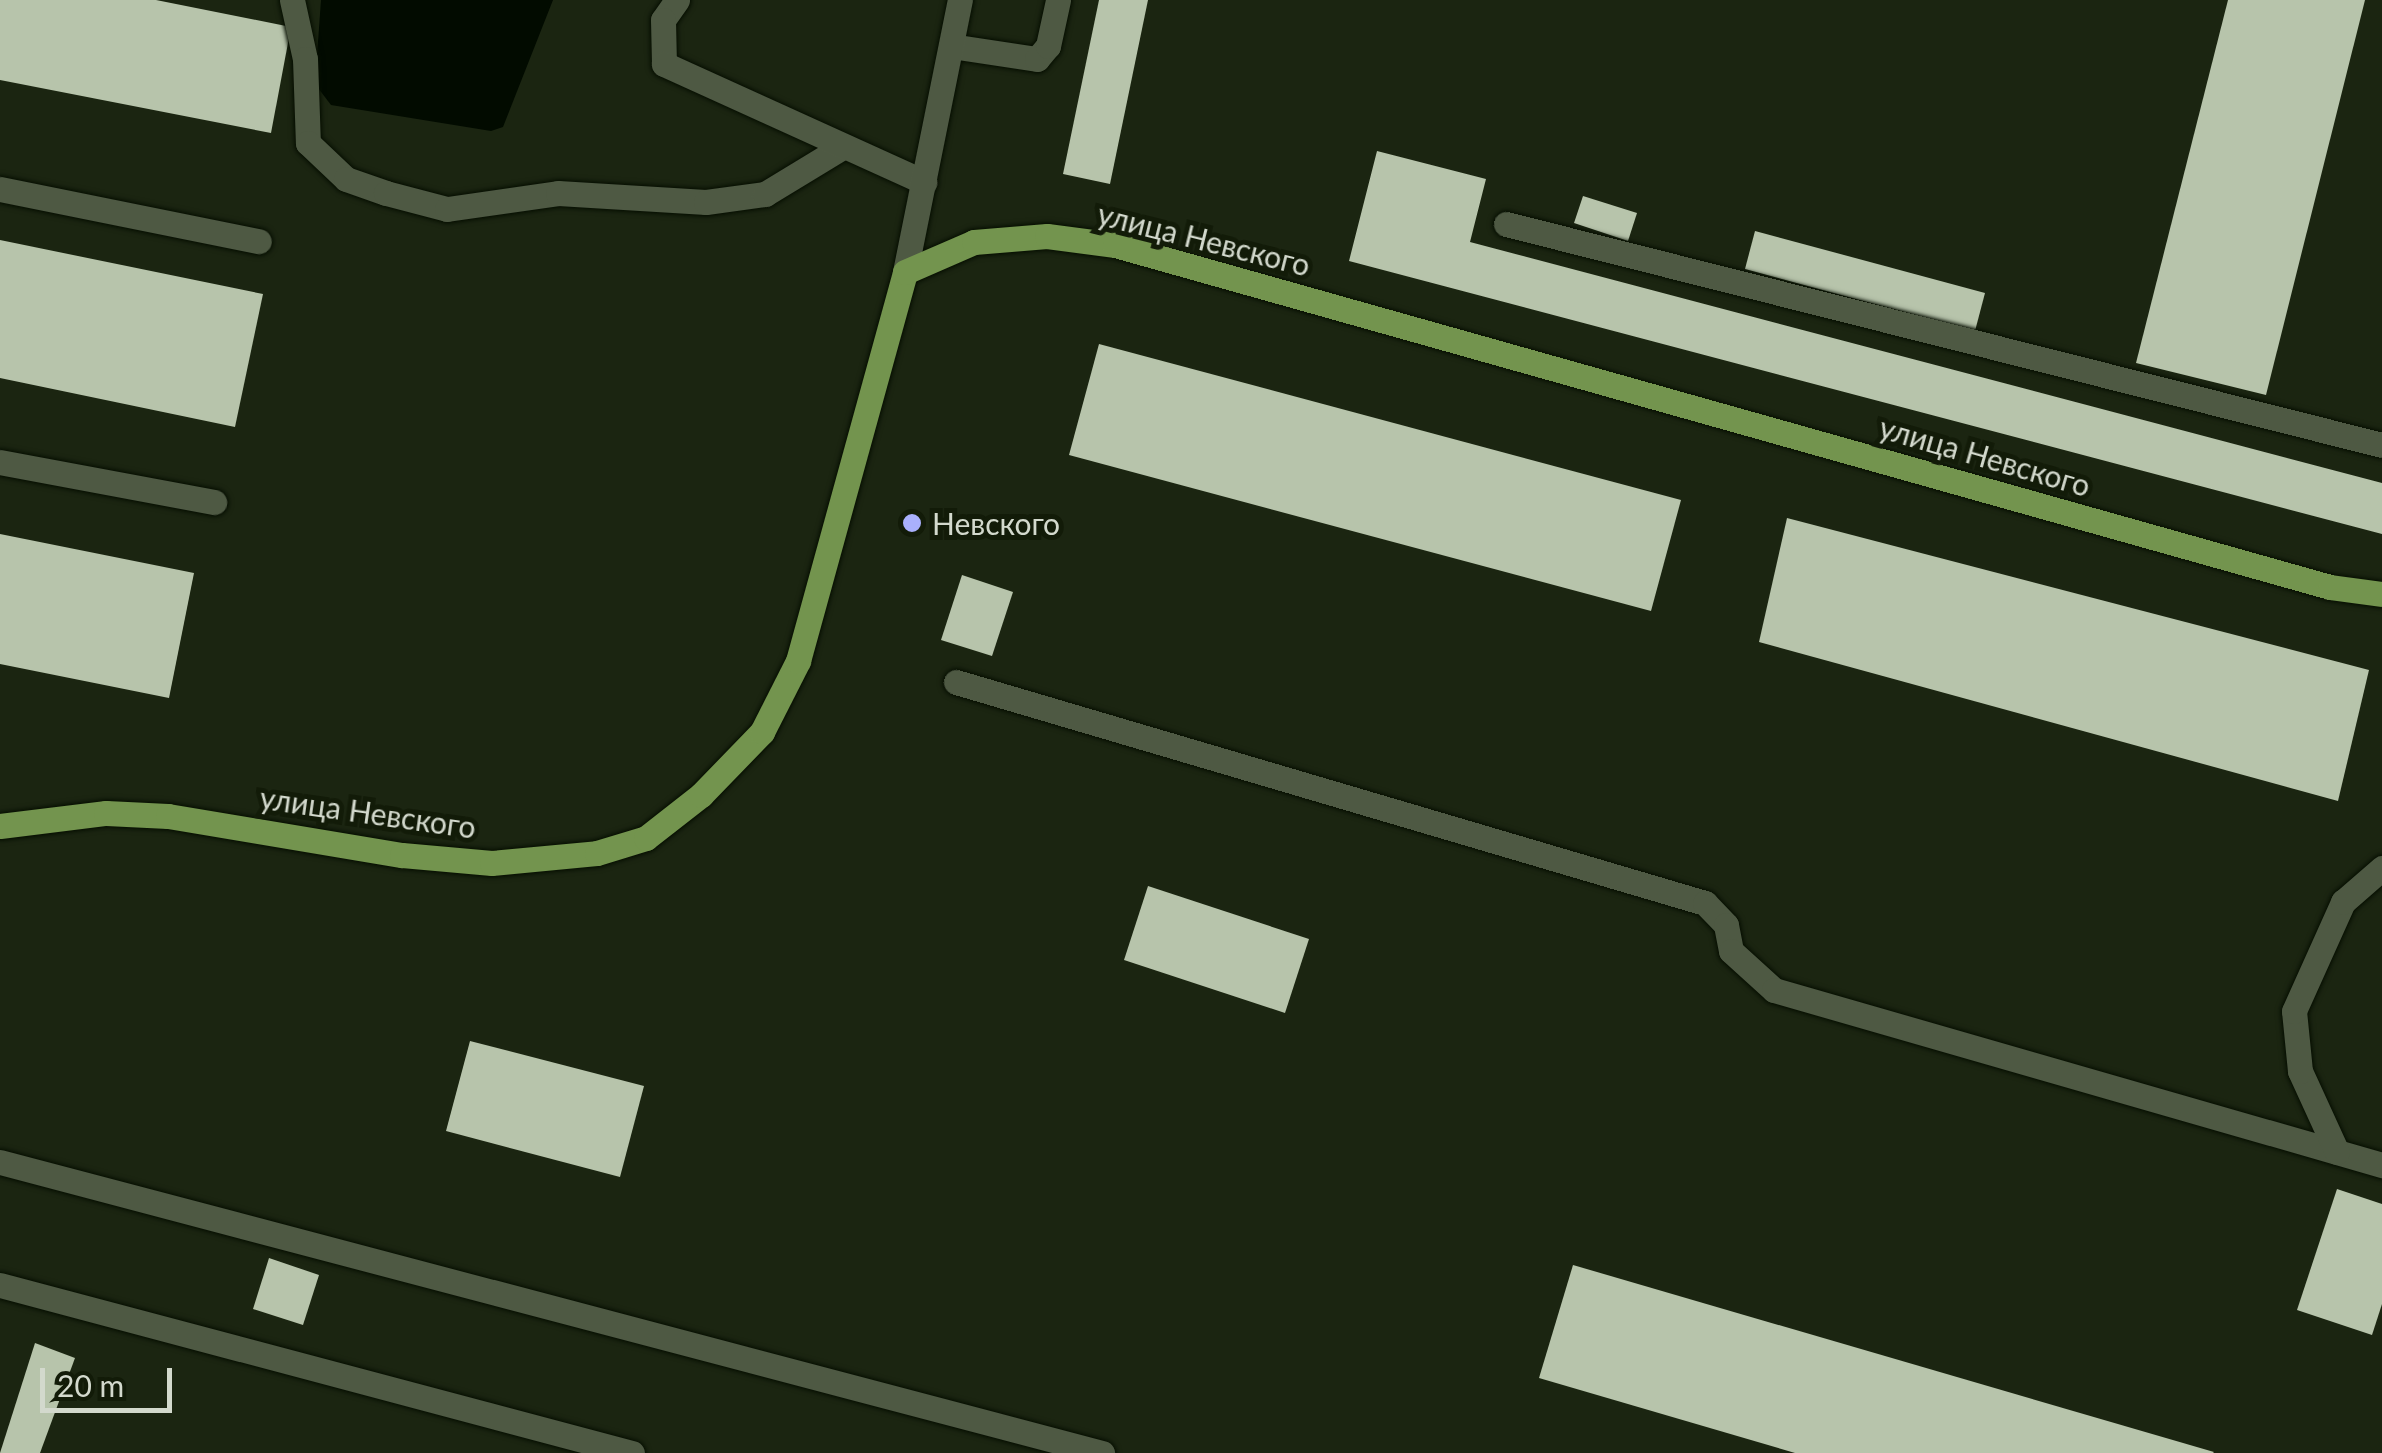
<!DOCTYPE html>
<meta charset="utf-8">
<style>
body{margin:0}
#map{position:relative;width:2382px;height:1453px;overflow:hidden;background:#1b2511;font-family:Lato,sans-serif}
div>[style]{position:absolute}
.water>*{inset:0;background:#020b00}
.building>*{inset:0;background:#b7c4ab}
.roads{filter:drop-shadow(0 0 2px #060e01) drop-shadow(0 0 2px #060e01)}
.minor>*{height:25px;margin:-12.5px;padding:0 12.5px;transform-origin:12.5px;border-radius:12.5px;background:#4e5943}
.major>*{height:25px;margin:-12.5px;padding:0 12.5px;transform-origin:12.5px;border-radius:12.5px;background:#73944e}
.dots>*{width:28px;height:28px;translate:-50% -50%;box-sizing:border-box;border:5px solid #121b08;border-radius:50%}
span{translate:-50% -50%;white-space:nowrap;text-align:center;line-height:1.15;-webkit-text-stroke:10px #121b08;paint-order:stroke}
.street-label{font-size:30px;color:#d3d9cd}
.poi-label{font-size:30px;color:#d3d9cd}
.left{translate:0 -50%;text-align:left}
.scale{position:absolute;left:40px;top:1368px;width:132px;height:45px;box-sizing:border-box;border:5px solid #d3d9cd;border-top:0;padding-left:12px;font-size:30px;line-height:35px;white-space:nowrap;color:#d3d9cd;-webkit-text-stroke:8px #121b08;paint-order:stroke}
</style>
<div id="map">
<div class="water">
<i style="clip-path:polygon(321px 0,553px 0,503px 127px,491px 131px,331px 105px,315px 84px)"></i>
</div>
<div class="building">
<i style="clip-path:polygon(0 0,156px 0,291px 27px,271px 133px,0 80px)"></i>
<i style="clip-path:polygon(1099px 0,1148px 0,1110px 184px,1063px 174px)"></i>
<i style="clip-path:polygon(2228px 0,2365px 0,2266px 395px,2136px 363px)"></i>
<i style="clip-path:polygon(1377px 151px,1486px 179px,1470px 242px,2382px 483px,2382px 534px,1349px 261px)"></i>
<i style="clip-path:polygon(1583px 196px,1637px 213px,1628px 241px,1574px 223px)"></i>
<i style="clip-path:polygon(1755px 231px,1985px 293px,1975px 331px,1745px 269px)"></i>
<i style="clip-path:polygon(0 240px,263px 294px,235px 427px,0 378px)"></i>
<i style="clip-path:polygon(1099px 344px,1681px 500px,1651px 611px,1069px 455px)"></i>
<i style="clip-path:polygon(1787px 518px,2369px 670px,2338px 801px,1759px 642px)"></i>
<i style="clip-path:polygon(0 534px,194px 573px,169px 698px,0 664px)"></i>
<i style="clip-path:polygon(962px 575px,1013px 592px,992px 656px,941px 640px)"></i>
<i style="clip-path:polygon(1148px 886px,1309px 939px,1285px 1013px,1124px 960px)"></i>
<i style="clip-path:polygon(470px 1041px,644px 1086px,620px 1177px,446px 1131px)"></i>
<i style="clip-path:polygon(2337px 1189px,2382px 1204px,2382px 1304px,2372px 1335px,2297px 1310px)"></i>
<i style="clip-path:polygon(269px 1258px,319px 1275px,303px 1325px,253px 1309px)"></i>
<i style="clip-path:polygon(1573px 1265px,2214px 1452px,2213px 1453px,1795px 1453px,1539px 1378px)"></i>
<i style="clip-path:polygon(35px 1343px,75px 1358px,40px 1453px,0 1453px)"></i>
</div>
<div class="roads">
<div class="minor">
<i style="left:292px;top:0;width:60px;rotate:77.6deg"></i>
<i style="left:305px;top:59px;width:84px;rotate:88deg"></i>
<i style="left:308px;top:143px;width:52px;rotate:43.5deg"></i>
<i style="left:346px;top:179px;width:42px;rotate:19.3deg"></i>
<i style="left:386px;top:193px;width:63px;rotate:14.7deg"></i>
<i style="left:447px;top:209px;width:112px;rotate:-8.2deg"></i>
<i style="left:558px;top:193px;width:148px;rotate:3.5deg"></i>
<i style="left:706px;top:202px;width:60px;rotate:-7.7deg"></i>
<i style="left:765px;top:194px;width:92px;rotate:-31.3deg"></i>
<i style="left:677px;top:0;width:24px;rotate:125deg"></i>
<i style="left:663px;top:20px;width:44px;rotate:88.7deg"></i>
<i style="left:664px;top:64px;width:286px;rotate:24.4deg"></i>
<i style="left:951px;top:46px;width:87px;rotate:8.6deg"></i>
<i style="left:1037px;top:59px;width:17px;rotate:-50deg"></i>
<i style="left:1048px;top:46px;width:47px;rotate:-77.7deg"></i>
<i style="left:0;top:189px;width:264px;rotate:11.4deg"></i>
<i style="left:1506px;top:224px;width:903px;rotate:14.16deg"></i>
<i style="left:905px;top:272px;width:278px;rotate:-78.6deg"></i>
<i style="left:0;top:462px;width:218px;rotate:10.6deg"></i>
<i style="left:956px;top:682px;width:781px;rotate:16.44deg"></i>
<i style="left:1705px;top:903px;width:30px;rotate:46deg"></i>
<i style="left:1726px;top:925px;width:26px;rotate:79deg"></i>
<i style="left:1731px;top:951px;width:58px;rotate:42.2deg"></i>
<i style="left:1774px;top:990px;width:633px;rotate:16.06deg"></i>
<i style="left:2337px;top:1152px;width:89px;rotate:-114.6deg"></i>
<i style="left:2300px;top:1071px;width:60px;rotate:-95.7deg"></i>
<i style="left:2294px;top:1011px;width:120px;rotate:-65.8deg"></i>
<i style="left:2343px;top:902px;width:52px;rotate:-41.1deg"></i>
<i style="left:0;top:1162px;width:1140px;rotate:14.79deg"></i>
<i style="left:0;top:1285px;width:654px;rotate:14.89deg"></i>
</div>
<div class="major">
<i style="left:0;top:826px;width:107px;rotate:-7deg"></i>
<i style="left:106px;top:813px;width:62px;rotate:2.8deg"></i>
<i style="left:168px;top:816px;width:237px;rotate:9.5deg"></i>
<i style="left:402px;top:855px;width:90px;rotate:5.1deg"></i>
<i style="left:492px;top:863px;width:105px;rotate:-5.4deg"></i>
<i style="left:597px;top:853px;width:51px;rotate:-17deg"></i>
<i style="left:646px;top:838px;width:70px;rotate:-38deg"></i>
<i style="left:701px;top:795px;width:88px;rotate:-45.9deg"></i>
<i style="left:762px;top:732px;width:80px;rotate:-63.1deg"></i>
<i style="left:798px;top:661px;width:403px;rotate:-74.6deg"></i>
<i style="left:905px;top:272px;width:75px;rotate:-23.5deg"></i>
<i style="left:974px;top:242px;width:73px;rotate:-4.7deg"></i>
<i style="left:1047px;top:236px;width:69px;rotate:7.5deg"></i>
<i style="left:1115px;top:245px;width:1262px;rotate:15.72deg"></i>
<i style="left:2330px;top:587px;width:52px;rotate:7.7deg"></i>
</div>
</div>
<div class="dots">
<i style="left:912px;top:523px;background:#a9b0fc"></i>
</div>
<div class="street-label">
<span style="left:1204px;top:239px;rotate:14deg">улица Невского</span>
<span style="left:1985px;top:456px;rotate:16deg">улица Невского</span>
<span style="left:368px;top:812px;rotate:8deg">улица Невского</span>
</div>
<div class="poi-label">
<span class="left" style="left:932px;top:523px">Невского</span>
</div>
<div class="scale">20 m</div>
</div>
